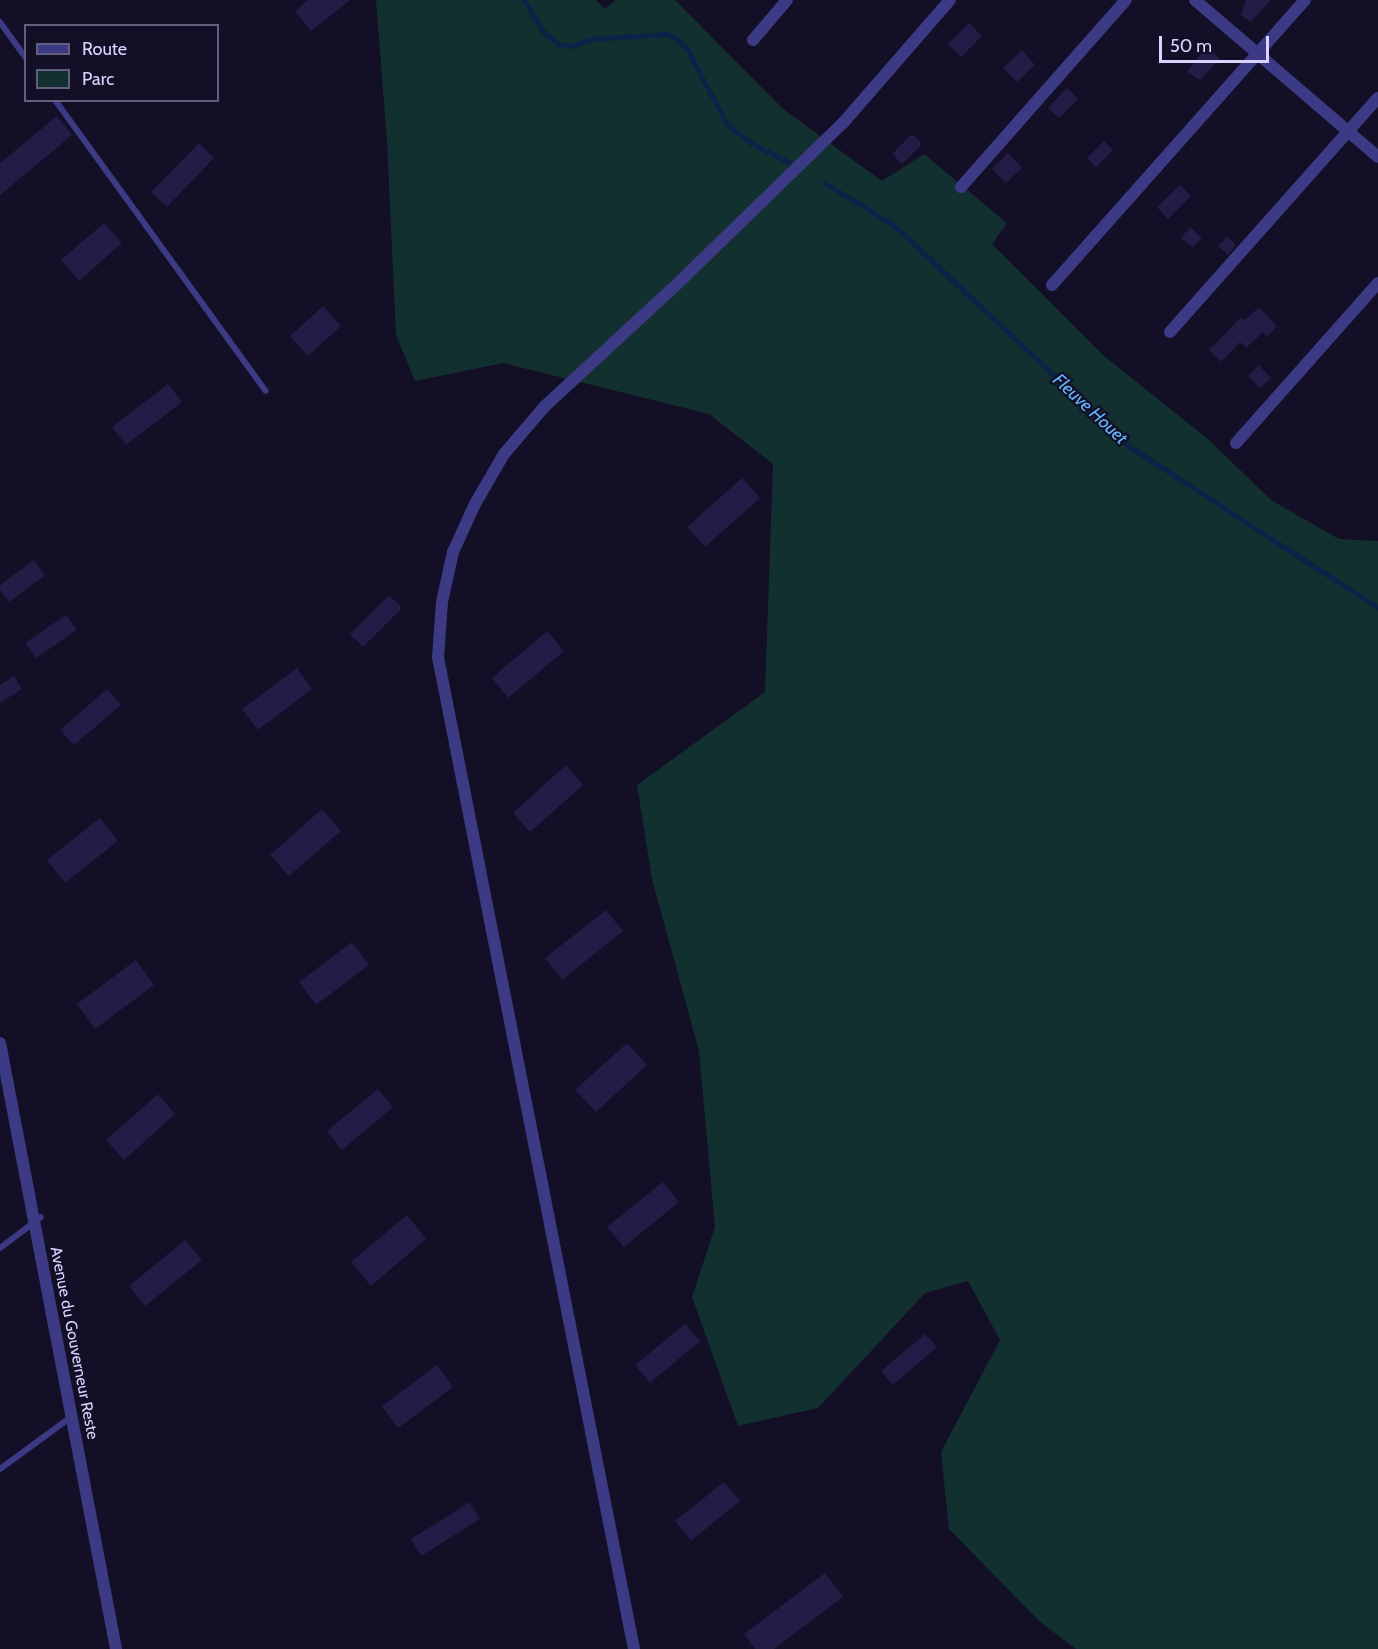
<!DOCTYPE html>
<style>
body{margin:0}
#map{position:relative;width:1378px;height:1649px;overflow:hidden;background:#130f26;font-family:Cabin,sans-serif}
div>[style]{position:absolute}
.green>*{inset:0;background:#12302f}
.stream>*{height:4.5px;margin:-2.25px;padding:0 2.25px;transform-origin:2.25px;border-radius:2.25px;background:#0c2248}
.building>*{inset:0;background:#241b47}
.service>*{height:6px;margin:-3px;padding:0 3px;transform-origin:3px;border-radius:3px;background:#3d3a85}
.minor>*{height:12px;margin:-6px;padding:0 6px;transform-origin:6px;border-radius:6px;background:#3d3a85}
span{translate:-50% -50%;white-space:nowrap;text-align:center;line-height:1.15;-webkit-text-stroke:4.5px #130f26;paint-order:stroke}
.street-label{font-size:16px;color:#d9d4ff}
.water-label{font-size:18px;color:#62b6ff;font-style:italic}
.legend{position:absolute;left:24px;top:24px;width:195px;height:78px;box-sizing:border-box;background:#130f26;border:2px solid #625e7d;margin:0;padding:8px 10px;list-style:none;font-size:18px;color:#d9d4ff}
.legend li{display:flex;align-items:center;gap:12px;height:30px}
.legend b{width:30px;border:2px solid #625e7d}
.scale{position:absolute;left:1159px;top:36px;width:110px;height:27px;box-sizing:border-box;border:3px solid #d9d4ff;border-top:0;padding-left:8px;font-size:18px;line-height:21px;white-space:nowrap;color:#d9d4ff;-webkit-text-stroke:4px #130f26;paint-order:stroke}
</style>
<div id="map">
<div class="green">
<i style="clip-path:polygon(376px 0,596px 0,605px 9px,616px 0,675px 0,783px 109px,882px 181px,924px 154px,1007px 223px,992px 244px,1103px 355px,1208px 439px,1271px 500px,1339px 539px,1378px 541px,1378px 1649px,1076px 1649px,1039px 1621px,949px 1529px,941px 1452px,1000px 1340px,968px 1281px,925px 1293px,818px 1408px,738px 1426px,692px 1297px,715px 1227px,699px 1051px,652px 879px,637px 785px,765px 692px,773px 464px,709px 414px,503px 363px,415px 381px,396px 335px,387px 141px)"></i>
</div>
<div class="stream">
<i style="left:524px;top:0;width:38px;rotate:58deg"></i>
<i style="left:544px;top:32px;width:19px;rotate:39deg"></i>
<i style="left:559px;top:44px;width:13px;rotate:9deg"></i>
<i style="left:572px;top:46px;width:20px;rotate:-20deg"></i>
<i style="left:591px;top:39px;width:76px;rotate:-3.8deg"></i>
<i style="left:667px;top:34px;width:11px;rotate:27deg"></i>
<i style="left:677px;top:39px;width:13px;rotate:42deg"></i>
<i style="left:687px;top:48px;width:86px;rotate:62.2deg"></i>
<i style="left:727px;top:124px;width:31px;rotate:38deg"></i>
<i style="left:751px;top:143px;width:42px;rotate:26.6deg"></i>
<i style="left:825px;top:183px;width:81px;rotate:31.3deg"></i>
<i style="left:894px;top:225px;width:323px;rotate:43.2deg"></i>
<i style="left:1129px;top:446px;width:297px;rotate:33deg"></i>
</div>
<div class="building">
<i style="clip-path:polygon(308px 0,350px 0,311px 31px,295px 11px)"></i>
<i style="clip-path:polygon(1246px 0,1271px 0,1251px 22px,1241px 15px)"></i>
<i style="clip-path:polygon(969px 23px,982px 36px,961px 57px,948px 44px)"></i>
<i style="clip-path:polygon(1207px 45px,1220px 59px,1200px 80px,1187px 72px)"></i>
<i style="clip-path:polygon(1022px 50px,1035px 65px,1017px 82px,1003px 68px)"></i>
<i style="clip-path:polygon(1067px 88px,1078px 99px,1059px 118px,1048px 108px)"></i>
<i style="clip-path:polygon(57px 116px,72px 135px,0 195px,0 163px)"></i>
<i style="clip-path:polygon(912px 134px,922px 144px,902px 164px,892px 154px)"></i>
<i style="clip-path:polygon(1104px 141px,1113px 150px,1096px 167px,1087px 158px)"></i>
<i style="clip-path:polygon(199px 143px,214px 158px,167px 207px,151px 192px)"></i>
<i style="clip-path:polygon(1008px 153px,1022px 168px,1006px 183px,992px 169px)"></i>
<i style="clip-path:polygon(1180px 185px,1191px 196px,1168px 219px,1157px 207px)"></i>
<i style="clip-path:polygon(104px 223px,122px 243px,79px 281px,61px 260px)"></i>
<i style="clip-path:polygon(1190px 227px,1202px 238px,1193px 247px,1181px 238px)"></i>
<i style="clip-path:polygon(1227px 237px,1236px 245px,1228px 255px,1218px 246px)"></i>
<i style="clip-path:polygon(323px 306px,341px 326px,308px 356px,290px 336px)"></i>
<i style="clip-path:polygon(1259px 307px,1277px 326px,1267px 337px,1263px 332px,1246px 348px,1240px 342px,1221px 362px,1209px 350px,1241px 317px,1245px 320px)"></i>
<i style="clip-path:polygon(1259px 365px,1271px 378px,1260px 388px,1248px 376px)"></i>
<i style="clip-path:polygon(168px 384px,182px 402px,126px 445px,112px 427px)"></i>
<i style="clip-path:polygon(742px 478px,760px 498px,705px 547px,687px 527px)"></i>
<i style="clip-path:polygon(34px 560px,45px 575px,9px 602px,0 590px,0 585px)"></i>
<i style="clip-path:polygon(389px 595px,402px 608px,363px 647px,350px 634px)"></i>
<i style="clip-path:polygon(66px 615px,77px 630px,36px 658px,25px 643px)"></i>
<i style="clip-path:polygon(547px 631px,564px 651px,508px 698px,492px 678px)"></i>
<i style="clip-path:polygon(297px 668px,312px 689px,258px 730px,242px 709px)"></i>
<i style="clip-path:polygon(14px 676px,22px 689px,0 703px,0 685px)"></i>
<i style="clip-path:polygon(107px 689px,121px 705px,74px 745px,60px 730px)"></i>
<i style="clip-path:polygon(566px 765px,583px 785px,530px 832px,513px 813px)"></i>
<i style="clip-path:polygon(322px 809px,341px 831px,289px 876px,270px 855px)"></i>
<i style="clip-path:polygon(100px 818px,118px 841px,65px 883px,47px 860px)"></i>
<i style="clip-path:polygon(606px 910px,623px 931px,562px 980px,545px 958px)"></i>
<i style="clip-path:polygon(352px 942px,369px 965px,316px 1005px,299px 982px)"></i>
<i style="clip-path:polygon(136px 960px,154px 985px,95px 1029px,77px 1004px)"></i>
<i style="clip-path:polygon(627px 1043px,647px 1065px,596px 1112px,575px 1090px)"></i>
<i style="clip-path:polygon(378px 1089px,393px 1107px,342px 1150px,327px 1131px)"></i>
<i style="clip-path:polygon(158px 1094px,175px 1114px,124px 1160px,106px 1140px)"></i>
<i style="clip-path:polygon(663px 1182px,679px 1202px,624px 1247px,607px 1227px)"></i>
<i style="clip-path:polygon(407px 1215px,426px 1239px,371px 1286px,351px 1262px)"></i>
<i style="clip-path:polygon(185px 1240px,202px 1260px,145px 1306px,129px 1286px)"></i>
<i style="clip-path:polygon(685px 1324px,700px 1341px,650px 1383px,635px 1365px)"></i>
<i style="clip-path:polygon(925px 1334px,937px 1347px,893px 1385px,881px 1371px)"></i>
<i style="clip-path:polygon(437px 1365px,453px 1387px,398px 1428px,382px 1406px)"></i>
<i style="clip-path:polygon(724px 1482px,740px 1501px,691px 1541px,675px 1521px)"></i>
<i style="clip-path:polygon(470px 1502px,480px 1519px,421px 1556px,411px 1539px)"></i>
<i style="clip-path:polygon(825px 1573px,843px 1597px,774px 1649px,755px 1649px,744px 1634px)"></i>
</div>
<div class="service">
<i style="left:0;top:22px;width:44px;rotate:54.2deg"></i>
<i style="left:55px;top:100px;width:359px;rotate:54.1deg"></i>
<i style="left:0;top:1248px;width:51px;rotate:-37.1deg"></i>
<i style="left:0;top:1469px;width:88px;rotate:-36.2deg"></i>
</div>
<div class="minor">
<i style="left:1195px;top:0;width:241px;rotate:40.6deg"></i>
<i style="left:753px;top:40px;width:52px;rotate:-49.6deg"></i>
<i style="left:961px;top:187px;width:249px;rotate:-48.6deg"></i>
<i style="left:1052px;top:285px;width:381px;rotate:-48.4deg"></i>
<i style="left:1170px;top:332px;width:313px;rotate:-48.4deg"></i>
<i style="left:1236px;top:443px;width:214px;rotate:-48.4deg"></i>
<i style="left:0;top:1043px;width:617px;rotate:79.16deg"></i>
<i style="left:634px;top:1649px;width:1011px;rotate:-101.18deg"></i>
<i style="left:438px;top:657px;width:55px;rotate:-85.8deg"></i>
<i style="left:442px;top:602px;width:51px;rotate:-77.6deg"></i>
<i style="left:453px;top:552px;width:53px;rotate:-65.4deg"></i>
<i style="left:475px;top:504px;width:58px;rotate:-59.9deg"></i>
<i style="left:504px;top:454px;width:62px;rotate:-49.6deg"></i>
<i style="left:544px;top:407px;width:173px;rotate:-42.7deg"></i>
<i style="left:671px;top:290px;width:240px;rotate:-44.2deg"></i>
<i style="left:843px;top:123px;width:163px;rotate:-49deg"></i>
</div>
<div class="street-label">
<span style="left:74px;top:1343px;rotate:79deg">Avenue du Gouverneur Reste</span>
</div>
<div class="water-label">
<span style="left:1090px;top:409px;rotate:43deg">Fleuve Houet</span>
</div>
<ul class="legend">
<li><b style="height:8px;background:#3d3a85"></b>Route</li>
<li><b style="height:16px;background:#12302f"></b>Parc</li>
</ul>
<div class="scale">50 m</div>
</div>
